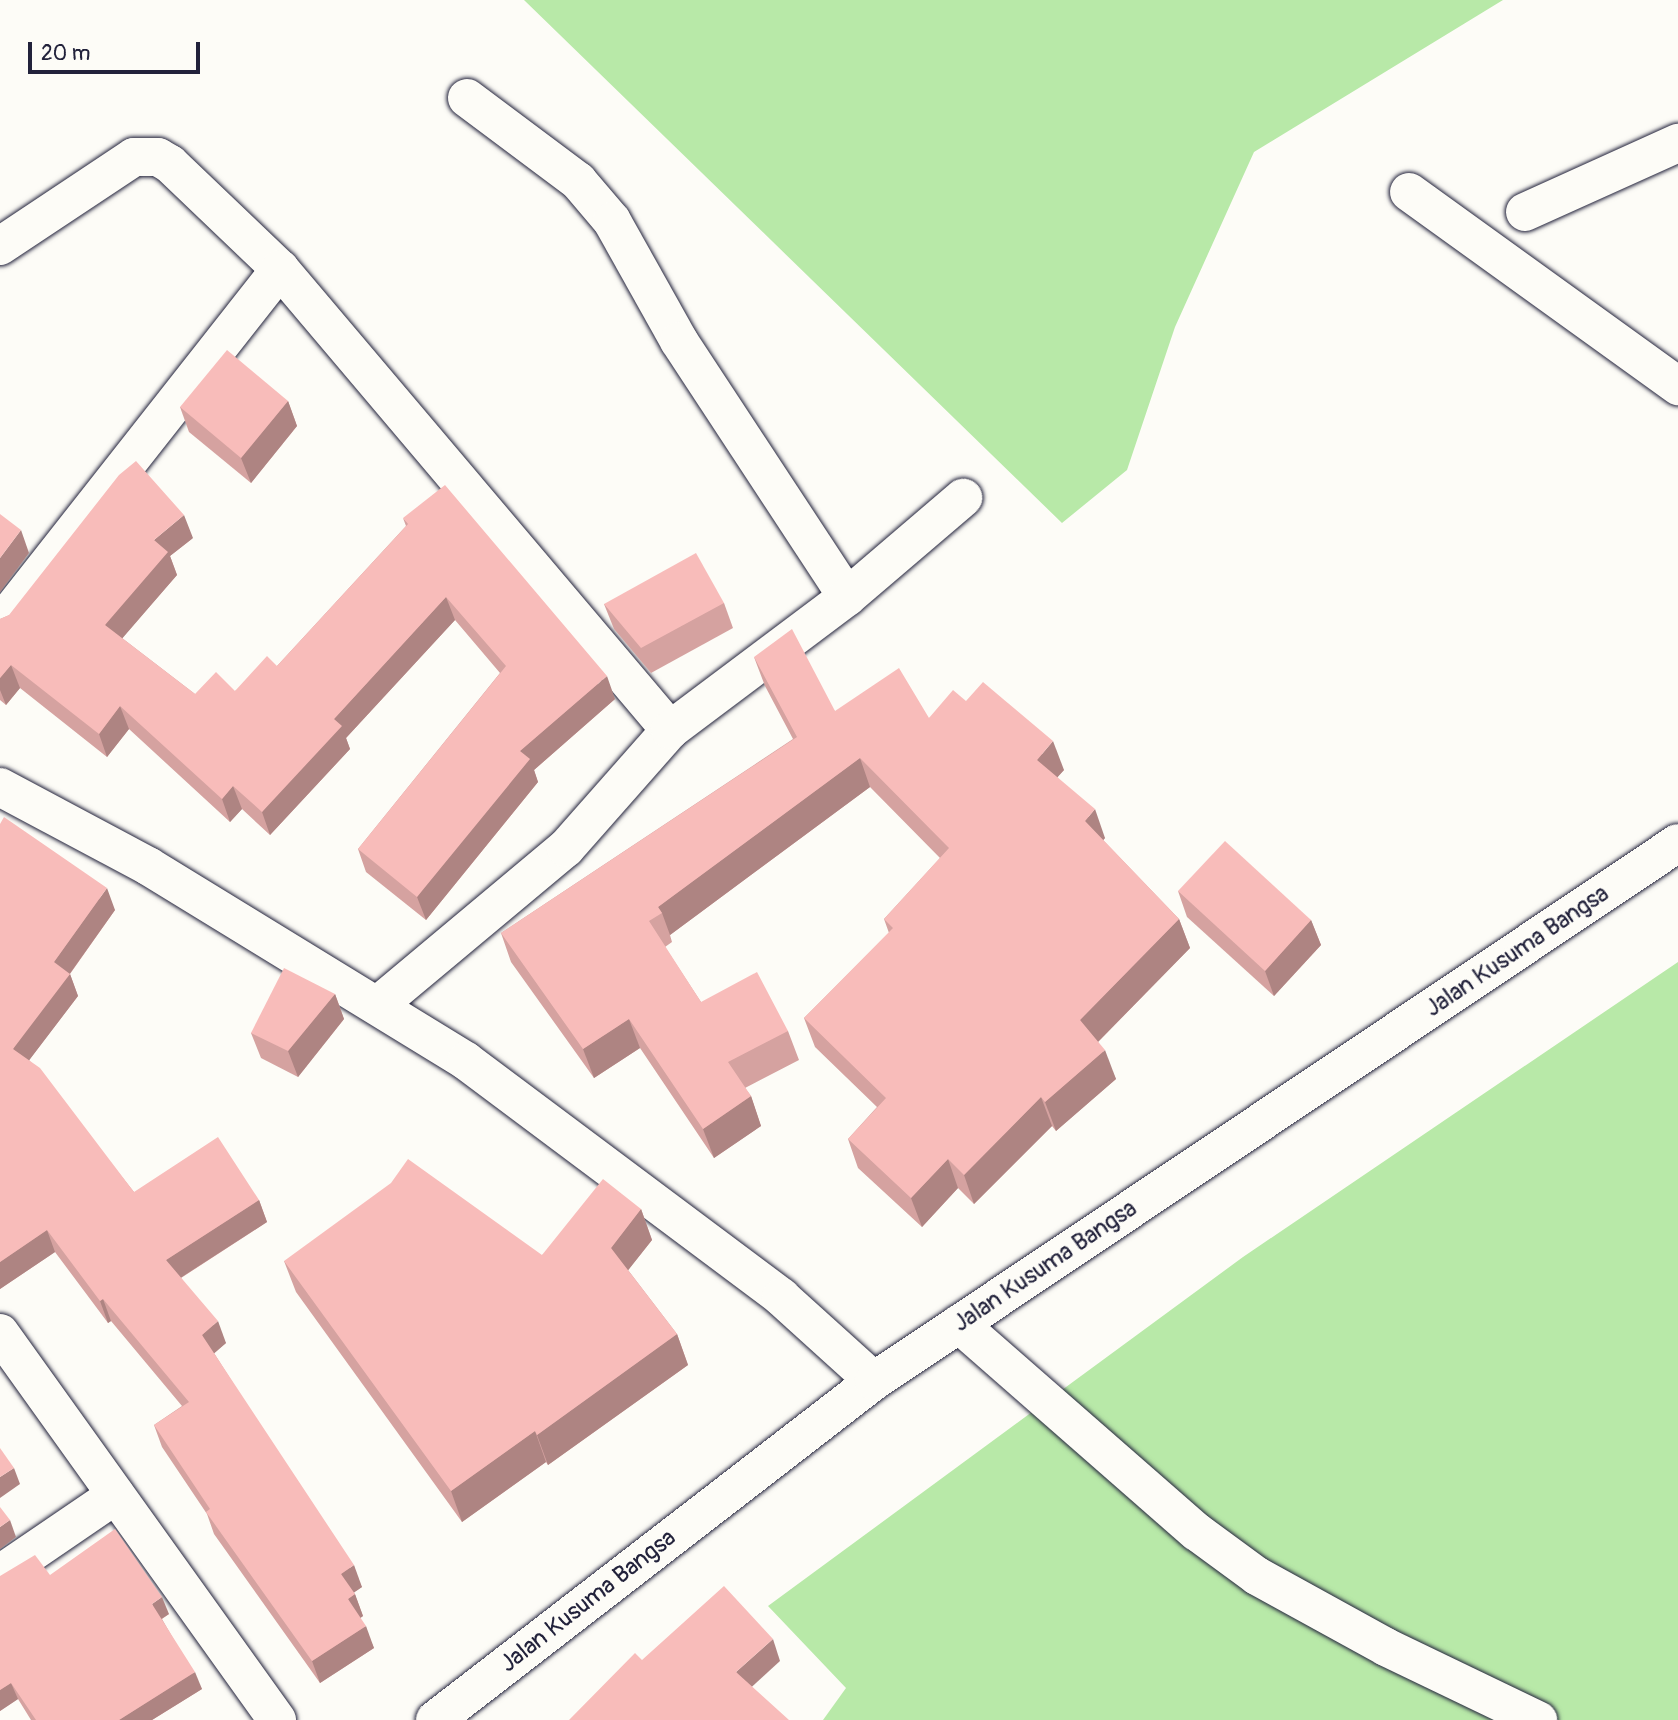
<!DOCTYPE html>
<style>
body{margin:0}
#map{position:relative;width:1678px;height:1720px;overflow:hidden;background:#fdfcf7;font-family:Pangolin,sans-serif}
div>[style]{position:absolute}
.green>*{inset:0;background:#b8e9a8}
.roads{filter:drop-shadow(0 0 2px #22223b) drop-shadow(0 0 2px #22223b)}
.minor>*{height:38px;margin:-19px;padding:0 19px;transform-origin:19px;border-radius:19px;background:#fdfcf7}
.tertiary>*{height:38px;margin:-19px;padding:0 19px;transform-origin:19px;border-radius:19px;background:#fdfcf7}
.wall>*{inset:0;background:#d5a2a0}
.shaded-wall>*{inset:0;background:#ae8482}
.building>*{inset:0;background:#f8bcba}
span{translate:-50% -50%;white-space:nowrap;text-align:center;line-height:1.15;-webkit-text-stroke:6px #fdfcf7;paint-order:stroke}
.street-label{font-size:24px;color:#22223b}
.scale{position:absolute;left:28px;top:42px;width:172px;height:32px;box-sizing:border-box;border:4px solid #22223b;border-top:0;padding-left:9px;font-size:21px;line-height:24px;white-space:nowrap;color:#22223b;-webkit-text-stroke:5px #fdfcf7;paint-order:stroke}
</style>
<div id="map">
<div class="green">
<i style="clip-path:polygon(524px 0,1503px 0,1254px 152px,1175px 327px,1127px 470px,1062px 523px)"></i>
<i style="clip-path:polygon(1678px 962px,1678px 1720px,823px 1720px,846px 1688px,768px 1606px,1243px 1257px)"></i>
</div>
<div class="roads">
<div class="minor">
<i style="left:467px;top:98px;width:139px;rotate:36.8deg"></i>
<i style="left:578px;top:181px;width:52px;rotate:49.6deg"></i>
<i style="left:612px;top:221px;width:137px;rotate:60.8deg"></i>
<i style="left:679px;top:341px;width:306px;rotate:56.7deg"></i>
<i style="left:1409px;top:192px;width:332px;rotate:35.8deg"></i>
<i style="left:1525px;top:212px;width:168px;rotate:-24.3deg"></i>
<i style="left:0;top:246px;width:161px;rotate:-33.6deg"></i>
<i style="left:134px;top:157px;width:24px"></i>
<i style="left:158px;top:157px;width:14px;rotate:30deg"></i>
<i style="left:170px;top:164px;width:152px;rotate:43.7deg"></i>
<i style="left:280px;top:269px;width:604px;rotate:49.77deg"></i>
<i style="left:0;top:625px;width:453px;rotate:-51.8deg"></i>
<i style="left:0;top:787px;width:168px;rotate:28.1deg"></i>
<i style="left:148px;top:866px;width:373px;rotate:31.5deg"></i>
<i style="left:466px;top:1061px;width:394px;rotate:36.8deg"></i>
<i style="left:781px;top:1297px;width:125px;rotate:42.1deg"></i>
<i style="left:378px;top:1005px;width:245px;rotate:-39.9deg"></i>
<i style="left:566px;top:848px;width:157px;rotate:-48.6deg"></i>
<i style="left:670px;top:730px;width:221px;rotate:-36.9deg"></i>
<i style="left:847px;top:597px;width:153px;rotate:-40.5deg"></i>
<i style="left:959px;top:1324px;width:316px;rotate:41.2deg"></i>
<i style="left:1197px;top:1532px;width:74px;rotate:36.3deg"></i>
<i style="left:1257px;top:1576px;width:147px;rotate:28.8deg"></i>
<i style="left:1386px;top:1647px;width:169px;rotate:25.7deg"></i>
<i style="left:0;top:1333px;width:476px;rotate:54.4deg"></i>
<i style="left:0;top:1574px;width:140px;rotate:-34.3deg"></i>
</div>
<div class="tertiary">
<i style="left:435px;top:1720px;width:555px;rotate:-37.68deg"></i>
<i style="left:874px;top:1381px;width:967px;rotate:-33.79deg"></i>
</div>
</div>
<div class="wall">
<i style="clip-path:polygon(288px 401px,297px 426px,251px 483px,189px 432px,180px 407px)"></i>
<i style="clip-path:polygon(403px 518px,615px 699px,534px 770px,538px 782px,426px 920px,366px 872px,358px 849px,500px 673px,455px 620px,346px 738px,350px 749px,270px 835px,242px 809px,230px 822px,129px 729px,107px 757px,20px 688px,6px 705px,0 700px,0 619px,193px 538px,170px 556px,177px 575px,122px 638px,195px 694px,235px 691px,277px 666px,406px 526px)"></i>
<i style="clip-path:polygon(724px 603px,733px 628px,651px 673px,614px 629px,604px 604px)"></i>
<i style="clip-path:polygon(754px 657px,835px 711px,929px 718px,966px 701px,1064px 770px,1057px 777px,1105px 838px,1103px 840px,1179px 919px,1190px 948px,1098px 1042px,1116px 1079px,1056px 1131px,1052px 1126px,974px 1204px,958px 1188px,922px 1227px,858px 1168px,848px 1139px,877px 1107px,815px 1047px,804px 1018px,889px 933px,884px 919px,940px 858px,870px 787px,670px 935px,672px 942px,665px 947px,701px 1002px,788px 1031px,799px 1060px,745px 1088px,751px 1096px,761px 1126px,714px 1158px,640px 1048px,594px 1078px,511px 962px,501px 933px,793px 739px,765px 686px)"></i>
<i style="clip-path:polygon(0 824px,115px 910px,70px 974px,78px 996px,29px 1060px,134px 1192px,259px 1200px,267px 1222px,181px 1278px,226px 1343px,214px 1353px,362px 1587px,354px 1592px,363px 1616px,360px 1618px,374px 1648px,320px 1683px,214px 1534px,207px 1514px,162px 1447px,154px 1425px,182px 1406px,111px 1321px,108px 1323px,55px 1252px,0 1289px)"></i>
<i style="clip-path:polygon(1178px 891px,1311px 920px,1321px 945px,1274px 996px,1187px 917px)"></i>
<i style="clip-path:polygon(335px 994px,344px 1019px,298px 1077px,261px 1058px,251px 1033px)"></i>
<i style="clip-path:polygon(641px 1209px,652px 1240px,628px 1270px,677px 1334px,688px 1365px,548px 1465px,546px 1462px,462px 1522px,296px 1292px,284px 1261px,542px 1255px)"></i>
<i style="clip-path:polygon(50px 1575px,169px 1614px,162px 1619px,202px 1689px,152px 1720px,31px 1720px,18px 1699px,0 1711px,0 1576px)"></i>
</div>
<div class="shaded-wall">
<i style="clip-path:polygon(288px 401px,297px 426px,251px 483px,241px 458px)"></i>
<i style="clip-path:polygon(184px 515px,193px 538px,170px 556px,177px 575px,114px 648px,105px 625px,154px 540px)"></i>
<i style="clip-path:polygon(21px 530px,29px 553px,0 592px,0 558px)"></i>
<i style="clip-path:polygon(446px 597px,455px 620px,346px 738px,350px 749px,270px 835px,262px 812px,334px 719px)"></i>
<i style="clip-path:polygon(11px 665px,20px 688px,6px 705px,0 690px,0 678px)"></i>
<i style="clip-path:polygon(607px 676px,615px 699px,534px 770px,538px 782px,426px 920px,417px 897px,520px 751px)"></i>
<i style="clip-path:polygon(120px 706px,129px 729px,107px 757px,99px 734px)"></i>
<i style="clip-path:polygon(1053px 741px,1064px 770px,1047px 789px,1037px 760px)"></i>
<i style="clip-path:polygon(860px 758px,870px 787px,670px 935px,662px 913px,658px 907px)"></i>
<i style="clip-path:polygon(233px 786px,242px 809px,230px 822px,222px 799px)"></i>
<i style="clip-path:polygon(1095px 809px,1105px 838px,1095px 850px,1085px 821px)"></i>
<i style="clip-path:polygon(107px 888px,115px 910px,66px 979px,70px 974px,78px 996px,21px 1071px,13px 1049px,54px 962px)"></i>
<i style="clip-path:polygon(1179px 919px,1190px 948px,1091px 1049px,1080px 1020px)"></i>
<i style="clip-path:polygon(1311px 920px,1321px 945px,1274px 996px,1265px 971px)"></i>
<i style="clip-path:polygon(335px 994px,344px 1019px,298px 1077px,288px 1051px)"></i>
<i style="clip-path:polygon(629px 1019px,640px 1048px,594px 1078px,583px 1049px)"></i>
<i style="clip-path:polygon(1105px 1050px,1116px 1079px,1056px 1131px,1045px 1102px)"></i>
<i style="clip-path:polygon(751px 1096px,761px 1126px,714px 1158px,703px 1129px)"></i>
<i style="clip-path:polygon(1041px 1097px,1052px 1126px,974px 1204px,964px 1175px)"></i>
<i style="clip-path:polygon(948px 1159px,958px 1188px,922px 1227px,911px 1198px)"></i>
<i style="clip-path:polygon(259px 1200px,267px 1222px,174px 1282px,166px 1260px)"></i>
<i style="clip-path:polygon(641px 1209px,652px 1240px,622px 1278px,611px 1248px)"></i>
<i style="clip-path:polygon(47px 1230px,55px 1252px,0 1289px,0 1262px)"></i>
<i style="clip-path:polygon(103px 1299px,111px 1321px,108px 1323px,100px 1301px)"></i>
<i style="clip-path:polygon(218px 1321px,226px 1343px,210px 1357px,202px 1335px)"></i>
<i style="clip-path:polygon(677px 1334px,688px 1365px,548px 1465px,537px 1435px)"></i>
<i style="clip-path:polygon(535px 1431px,546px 1462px,462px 1522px,451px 1491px)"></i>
<i style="clip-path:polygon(14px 1468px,20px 1484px,0 1498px,0 1477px)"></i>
<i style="clip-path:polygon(10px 1520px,16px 1537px,0 1549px,0 1527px)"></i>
<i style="clip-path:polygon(354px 1565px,362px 1587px,349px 1596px,341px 1574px)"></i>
<i style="clip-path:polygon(355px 1594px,363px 1616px,356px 1621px,348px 1599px)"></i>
<i style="clip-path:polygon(162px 1597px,169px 1614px,158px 1621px,152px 1604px)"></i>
<i style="clip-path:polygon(366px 1626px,374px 1648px,320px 1683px,312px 1661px)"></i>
<i style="clip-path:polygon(773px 1639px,780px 1661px,744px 1694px,736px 1672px)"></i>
<i style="clip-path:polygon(195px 1672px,202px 1689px,152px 1720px,119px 1720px)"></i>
<i style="clip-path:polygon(11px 1683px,18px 1699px,0 1711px,0 1690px)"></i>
</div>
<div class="building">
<i style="clip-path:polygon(227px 350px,288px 401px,241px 458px,180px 407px)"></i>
<i style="clip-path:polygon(136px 461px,184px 515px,154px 540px,168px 552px,105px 625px,195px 694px,216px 672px,235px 691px,267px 656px,277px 666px,408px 524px,403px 518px,445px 485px,607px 676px,520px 751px,530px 759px,417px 897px,358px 849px,506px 666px,446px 597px,334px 719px,342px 726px,262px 812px,233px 786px,222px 799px,120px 706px,99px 734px,11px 665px,0 678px,0 619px,9px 615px,119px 475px)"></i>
<i style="clip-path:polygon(0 514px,21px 530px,0 558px)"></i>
<i style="clip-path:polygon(696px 553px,724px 603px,641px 648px,604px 604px)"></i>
<i style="clip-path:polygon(792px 629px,835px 711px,899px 668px,929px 718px,953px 690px,966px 701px,983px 682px,1053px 741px,1037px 760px,1095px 809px,1085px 821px,1179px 919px,1080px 1020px,1105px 1050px,1045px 1102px,1041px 1097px,964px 1175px,948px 1159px,911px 1198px,848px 1139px,886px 1098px,804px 1018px,893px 928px,884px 919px,949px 848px,860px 758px,658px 907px,662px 913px,649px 921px,701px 1002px,757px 972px,788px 1031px,728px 1062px,751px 1096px,703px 1129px,629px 1019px,583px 1049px,501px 933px,797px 737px,754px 657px)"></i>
<i style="clip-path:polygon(4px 817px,107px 888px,54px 962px,70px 974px,13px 1049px,40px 1068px,134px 1192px,218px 1137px,259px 1200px,166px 1260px,218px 1321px,202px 1335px,354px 1565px,341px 1574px,355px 1594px,348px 1599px,366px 1626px,312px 1661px,206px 1512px,210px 1509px,154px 1425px,189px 1402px,103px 1299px,100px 1301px,47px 1230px,0 1262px,0 824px)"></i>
<i style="clip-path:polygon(1225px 841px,1311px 920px,1265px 971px,1178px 891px)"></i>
<i style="clip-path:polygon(284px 968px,335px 994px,288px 1051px,251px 1033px)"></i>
<i style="clip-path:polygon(408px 1159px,542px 1255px,603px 1179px,641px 1209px,611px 1248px,677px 1334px,537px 1435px,535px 1431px,451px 1491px,284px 1261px,391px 1183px)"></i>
<i style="clip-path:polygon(0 1448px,14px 1468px,0 1477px)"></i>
<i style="clip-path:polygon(0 1507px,10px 1520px,0 1527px)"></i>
<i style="clip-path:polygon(115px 1529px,162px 1597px,152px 1604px,195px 1672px,119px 1720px,36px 1720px,11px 1683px,0 1690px,0 1576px,35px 1555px,50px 1575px)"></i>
<i style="clip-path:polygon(724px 1586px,773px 1639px,736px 1672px,789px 1720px,569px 1720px,635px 1653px,642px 1660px)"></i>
</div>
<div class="street-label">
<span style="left:1517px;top:951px;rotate:-34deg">Jalan Kusuma Bangsa</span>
<span style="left:1045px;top:1266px;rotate:-34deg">Jalan Kusuma Bangsa</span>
<span style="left:588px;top:1601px;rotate:-38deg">Jalan Kusuma Bangsa</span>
</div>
<div class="scale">20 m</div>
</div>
